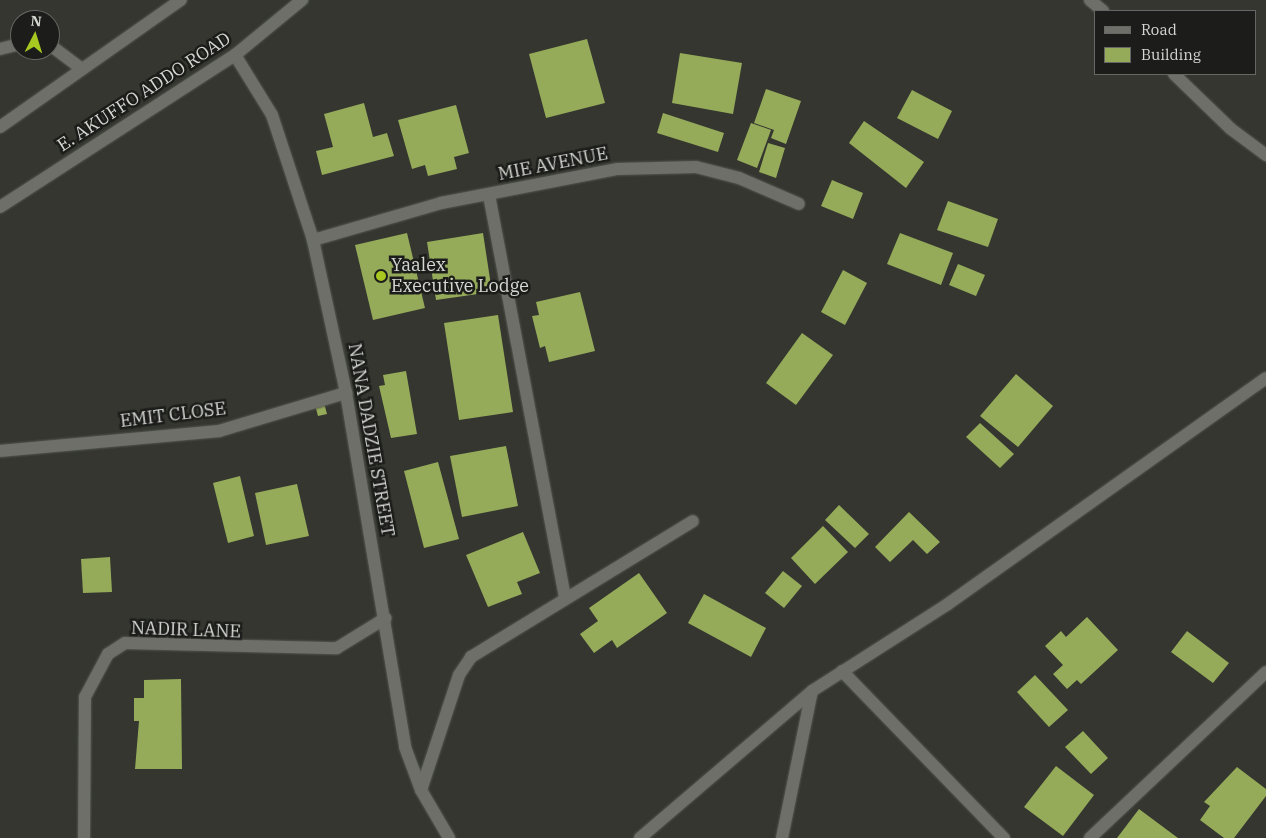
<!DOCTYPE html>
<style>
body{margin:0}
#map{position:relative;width:1266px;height:838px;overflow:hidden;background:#34362f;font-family:"IBM Plex Serif",serif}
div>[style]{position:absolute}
.building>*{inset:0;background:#95ab5a}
.roads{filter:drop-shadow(0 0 1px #53554f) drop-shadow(0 0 1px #53554f)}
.street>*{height:12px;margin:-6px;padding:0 6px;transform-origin:6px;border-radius:6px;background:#6d6f68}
.secondary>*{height:12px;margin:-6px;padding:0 6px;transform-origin:6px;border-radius:6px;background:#6d6f68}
.dots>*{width:14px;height:14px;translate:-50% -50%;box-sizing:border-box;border:2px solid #1c1d1a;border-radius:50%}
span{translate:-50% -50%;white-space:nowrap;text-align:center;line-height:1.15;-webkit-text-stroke:5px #1c1d1a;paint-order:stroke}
.street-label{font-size:18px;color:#d5d7d2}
.poi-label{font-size:18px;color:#d5d7d2}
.left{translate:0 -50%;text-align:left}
.legend{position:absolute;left:1094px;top:10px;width:162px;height:65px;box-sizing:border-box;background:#1c1d1a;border:1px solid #666764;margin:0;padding:6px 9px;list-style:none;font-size:15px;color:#d5d7d2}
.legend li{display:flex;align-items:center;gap:10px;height:25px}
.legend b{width:25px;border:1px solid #666764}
.north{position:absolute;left:10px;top:10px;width:50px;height:50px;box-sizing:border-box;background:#1c1d1a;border:1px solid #666764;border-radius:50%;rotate:5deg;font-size:14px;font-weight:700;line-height:20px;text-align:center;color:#d5d7d2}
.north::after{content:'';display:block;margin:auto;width:18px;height:22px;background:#a6c820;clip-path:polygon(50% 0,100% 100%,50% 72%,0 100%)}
</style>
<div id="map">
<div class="building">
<i style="clip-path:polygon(587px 39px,605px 103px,546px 118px,529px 54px)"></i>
<i style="clip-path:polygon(680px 53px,742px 63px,733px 114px,672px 103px)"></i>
<i style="clip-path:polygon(766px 89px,801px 101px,786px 144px,771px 138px,774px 130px,754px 123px)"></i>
<i style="clip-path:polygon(912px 90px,952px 111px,938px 139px,897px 118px)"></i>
<i style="clip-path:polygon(364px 103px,373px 137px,387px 133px,394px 156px,322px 175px,316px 151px,333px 147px,324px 114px)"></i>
<i style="clip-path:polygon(456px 105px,469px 153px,454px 157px,457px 169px,428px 176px,425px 165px,412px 169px,398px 120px)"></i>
<i style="clip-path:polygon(663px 113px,724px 133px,718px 152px,657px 133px)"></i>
<i style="clip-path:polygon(864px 121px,924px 162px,906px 188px,849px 143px)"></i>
<i style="clip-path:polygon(751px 123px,771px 130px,757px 168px,737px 160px)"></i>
<i style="clip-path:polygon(768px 143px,785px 148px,776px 178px,759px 172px)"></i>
<i style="clip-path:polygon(832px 180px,863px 193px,853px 219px,821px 206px)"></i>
<i style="clip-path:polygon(948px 201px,998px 219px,988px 247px,937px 230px)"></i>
<i style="clip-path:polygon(407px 233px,425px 308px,373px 320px,355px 245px)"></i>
<i style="clip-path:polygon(483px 233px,492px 292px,436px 300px,427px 242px)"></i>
<i style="clip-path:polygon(900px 233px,953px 253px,941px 285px,887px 264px)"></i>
<i style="clip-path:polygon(958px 264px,985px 275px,976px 296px,949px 285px)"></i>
<i style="clip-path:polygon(843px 270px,867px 283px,845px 325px,821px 312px)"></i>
<i style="clip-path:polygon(580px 292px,595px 351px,549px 362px,545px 346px,540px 348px,532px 316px,539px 315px,536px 302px)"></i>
<i style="clip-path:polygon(498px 315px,513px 412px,459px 420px,444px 323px)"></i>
<i style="clip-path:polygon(802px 333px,833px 355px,796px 405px,766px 383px)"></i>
<i style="clip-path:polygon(406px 371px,417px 434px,391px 438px,379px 386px,385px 385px,383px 375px)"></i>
<i style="clip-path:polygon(1016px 374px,1053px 406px,1018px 447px,980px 416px)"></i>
<i style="clip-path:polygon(324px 403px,327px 414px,318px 416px,315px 405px)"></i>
<i style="clip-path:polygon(980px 423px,1014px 454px,1000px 468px,966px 437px)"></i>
<i style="clip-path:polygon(506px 446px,518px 506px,462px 517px,450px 456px)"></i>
<i style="clip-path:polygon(438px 462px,459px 539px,424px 548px,404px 471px)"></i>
<i style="clip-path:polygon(240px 476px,254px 536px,228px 543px,213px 483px)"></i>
<i style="clip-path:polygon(297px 484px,309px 536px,266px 545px,255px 493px)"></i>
<i style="clip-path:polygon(839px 505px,869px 534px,855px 548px,825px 520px)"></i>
<i style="clip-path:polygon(909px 512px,940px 542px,927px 554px,913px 540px,890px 562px,875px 547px)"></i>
<i style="clip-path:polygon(823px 526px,848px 552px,815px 584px,791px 558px)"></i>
<i style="clip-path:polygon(523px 532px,540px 573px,517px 582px,522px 594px,488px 607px,466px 555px)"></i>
<i style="clip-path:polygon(110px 557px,112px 592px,83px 593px,81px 559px)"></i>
<i style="clip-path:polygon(783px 571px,802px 586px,784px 608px,765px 593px)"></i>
<i style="clip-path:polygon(639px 573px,667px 613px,617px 648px,612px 640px,594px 653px,580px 634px,598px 621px,589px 608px)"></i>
<i style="clip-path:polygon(704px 594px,766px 628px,751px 657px,688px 623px)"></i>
<i style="clip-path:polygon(1087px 617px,1118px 650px,1081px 684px,1077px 680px,1067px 689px,1053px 674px,1063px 665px,1045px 646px,1061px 631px,1066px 637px)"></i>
<i style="clip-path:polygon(1187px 631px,1229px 663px,1213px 683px,1171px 652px)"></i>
<i style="clip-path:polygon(1035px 675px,1068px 710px,1049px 727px,1017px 692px)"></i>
<i style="clip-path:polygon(181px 679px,182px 769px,135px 769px,139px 721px,134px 721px,134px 698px,144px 698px,144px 680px)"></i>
<i style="clip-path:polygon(1083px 731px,1108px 758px,1091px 774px,1065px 747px)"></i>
<i style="clip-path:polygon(1056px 766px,1094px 795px,1063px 836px,1024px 807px)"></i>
<i style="clip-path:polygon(1237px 767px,1266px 789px,1266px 796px,1234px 838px,1224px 838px,1200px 820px,1210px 806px,1204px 802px)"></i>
<i style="clip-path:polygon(1139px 809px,1178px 838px,1117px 838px)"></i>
</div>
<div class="roads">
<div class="street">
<i style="left:1090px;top:0;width:17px;rotate:40deg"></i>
<i style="left:50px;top:45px;width:40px;rotate:37deg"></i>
<i style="left:0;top:49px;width:21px;rotate:-14deg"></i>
<i style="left:235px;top:55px;width:70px;rotate:58.3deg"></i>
<i style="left:272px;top:115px;width:132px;rotate:71.8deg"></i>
<i style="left:313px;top:240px;width:157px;rotate:77.8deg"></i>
<i style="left:346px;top:393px;width:359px;rotate:80.5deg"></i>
<i style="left:405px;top:747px;width:46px;rotate:69.6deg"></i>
<i style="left:421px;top:790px;width:56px;rotate:59.7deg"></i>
<i style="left:1174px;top:74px;width:79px;rotate:44deg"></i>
<i style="left:1231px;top:129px;width:44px;rotate:36.6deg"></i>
<i style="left:489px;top:195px;width:409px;rotate:79.3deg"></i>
<i style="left:313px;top:240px;width:133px;rotate:-16.1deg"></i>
<i style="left:441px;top:203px;width:180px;rotate:-10.9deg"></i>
<i style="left:618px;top:169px;width:78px;rotate:-1.5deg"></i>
<i style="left:696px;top:167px;width:44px;rotate:14.3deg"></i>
<i style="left:739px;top:178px;width:65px;rotate:23.4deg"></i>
<i style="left:0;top:451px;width:220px;rotate:-5.2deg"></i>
<i style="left:219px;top:431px;width:133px;rotate:-16.7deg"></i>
<i style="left:842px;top:671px;width:233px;rotate:45.9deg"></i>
<i style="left:421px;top:790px;width:121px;rotate:-71.7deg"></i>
<i style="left:459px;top:675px;width:22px;rotate:-56deg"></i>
<i style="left:471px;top:657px;width:260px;rotate:-31.5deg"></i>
<i style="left:84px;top:838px;width:141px;rotate:-89.6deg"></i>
<i style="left:85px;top:697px;width:49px;rotate:-61.9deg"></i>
<i style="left:108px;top:654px;width:20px;rotate:-33deg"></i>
<i style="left:125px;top:643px;width:212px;rotate:1.4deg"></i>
<i style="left:337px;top:648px;width:57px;rotate:-31.5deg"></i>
<i style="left:640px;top:838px;width:226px;rotate:-40.5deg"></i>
<i style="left:812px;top:691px;width:161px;rotate:-32.6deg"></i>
<i style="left:948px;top:604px;width:390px;rotate:-35.4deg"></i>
<i style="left:782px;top:838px;width:150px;rotate:-78.5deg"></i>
<i style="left:1090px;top:838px;width:242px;rotate:-43.3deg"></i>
</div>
<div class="secondary">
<i style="left:0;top:127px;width:221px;rotate:-35.1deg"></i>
<i style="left:0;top:207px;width:280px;rotate:-32.9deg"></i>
<i style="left:235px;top:55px;width:87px;rotate:-39.4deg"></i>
</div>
</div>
<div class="dots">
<i style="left:381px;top:276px;background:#a6c820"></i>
</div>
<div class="street-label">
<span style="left:144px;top:92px;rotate:-33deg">E. AKUFFO ADDO ROAD</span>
<span style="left:553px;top:164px;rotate:-11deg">MIE AVENUE</span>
<span style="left:173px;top:415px;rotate:-7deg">EMIT CLOSE</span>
<span style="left:371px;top:440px;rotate:80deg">NANA DADZIE STREET</span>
<span style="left:186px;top:630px;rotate:2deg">NADIR LANE</span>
</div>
<div class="poi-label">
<span class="left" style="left:391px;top:276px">Yaalex<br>Executive Lodge</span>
</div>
<ul class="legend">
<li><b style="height:6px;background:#6d6f68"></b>Road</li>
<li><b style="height:14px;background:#95ab5a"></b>Building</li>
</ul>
<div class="north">N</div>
</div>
